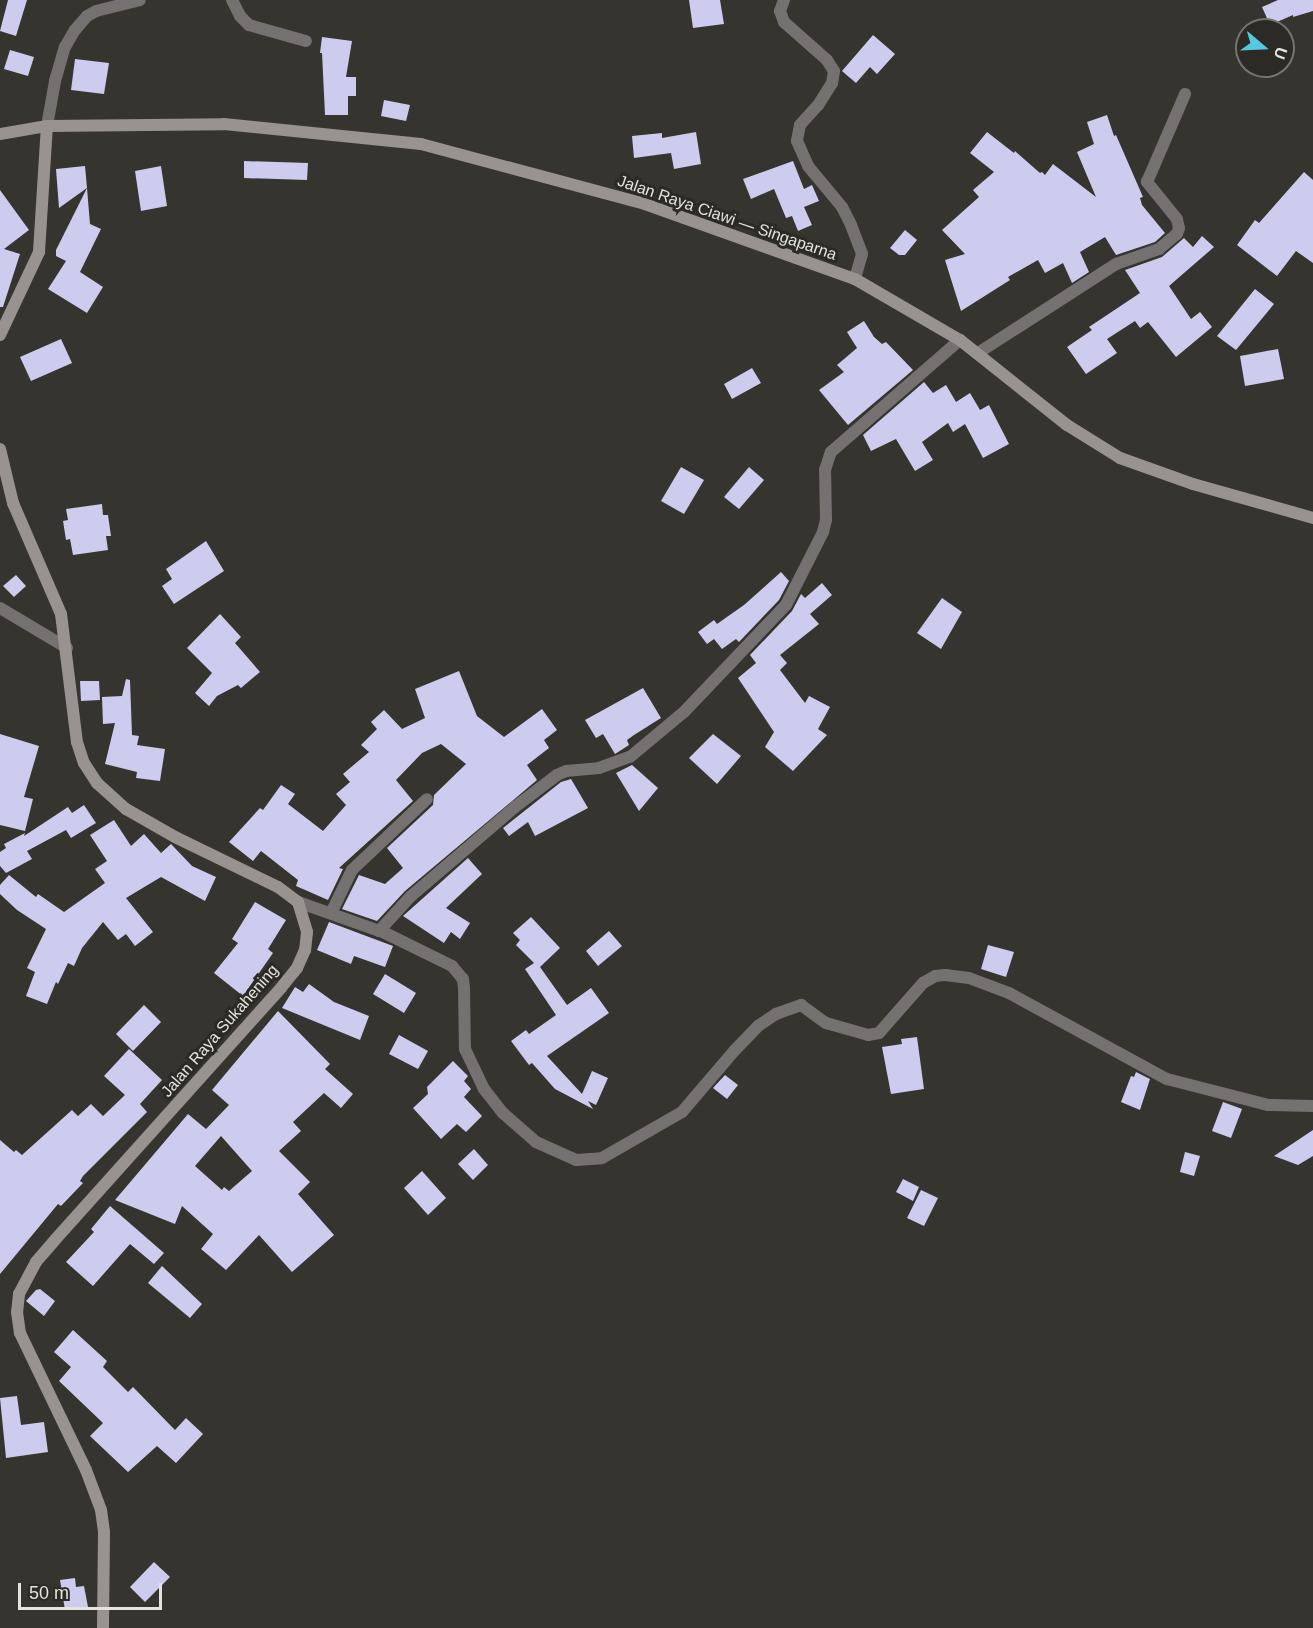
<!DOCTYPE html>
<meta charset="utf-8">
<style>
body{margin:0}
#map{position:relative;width:1313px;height:1628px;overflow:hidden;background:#36342f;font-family:Arial,sans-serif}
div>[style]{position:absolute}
.building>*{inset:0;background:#cdcbee}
.minor>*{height:12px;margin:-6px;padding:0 6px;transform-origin:6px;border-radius:6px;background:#747170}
.secondary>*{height:12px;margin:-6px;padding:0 6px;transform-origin:6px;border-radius:6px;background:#989291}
span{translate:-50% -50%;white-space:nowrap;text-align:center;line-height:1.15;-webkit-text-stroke:6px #2c2a25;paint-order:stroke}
.street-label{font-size:16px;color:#e5e3e0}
.north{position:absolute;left:1235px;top:18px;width:60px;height:60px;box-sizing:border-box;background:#2c2a25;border:2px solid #767470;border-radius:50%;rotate:109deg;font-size:16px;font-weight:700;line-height:24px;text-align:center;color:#e5e3e0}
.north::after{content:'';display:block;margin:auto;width:21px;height:27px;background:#55cadf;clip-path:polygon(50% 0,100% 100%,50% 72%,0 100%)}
.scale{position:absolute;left:18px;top:1583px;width:144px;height:27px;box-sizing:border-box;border:3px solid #e5e3e0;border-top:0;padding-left:8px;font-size:18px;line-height:21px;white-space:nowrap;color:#e5e3e0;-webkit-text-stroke:4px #2c2a25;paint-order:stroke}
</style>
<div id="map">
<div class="building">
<i style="clip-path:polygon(8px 0,27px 0,16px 36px,0 31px)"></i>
<i style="clip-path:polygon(689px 0,720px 0,724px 24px,693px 28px)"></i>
<i style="clip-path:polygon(1278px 0,1313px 0,1313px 11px,1293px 17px,1293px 15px,1270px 25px,1262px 7px)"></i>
<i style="clip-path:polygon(873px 35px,895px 54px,877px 74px,870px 67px,856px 83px,842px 71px)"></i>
<i style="clip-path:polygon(322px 37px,352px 41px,346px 77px,356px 77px,356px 96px,348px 96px,348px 115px,325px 115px,322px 53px,320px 53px)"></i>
<i style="clip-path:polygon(10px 50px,34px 57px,28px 76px,4px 69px)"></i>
<i style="clip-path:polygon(75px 59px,109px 63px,104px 94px,71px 90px)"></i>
<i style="clip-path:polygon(384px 100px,410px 105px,406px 121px,381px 116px)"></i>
<i style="clip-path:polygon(1107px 115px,1114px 136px,1116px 135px,1143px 197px,1140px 198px,1142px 205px,1165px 233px,1155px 242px,1116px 255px,1105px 237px,1080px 252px,1089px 272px,1072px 283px,1063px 263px,1045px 273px,1038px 260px,1008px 277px,1010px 280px,961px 311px,945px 260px,965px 254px,942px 230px,979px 197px,973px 190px,994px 172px,970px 153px,987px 132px,1014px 153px,1015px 151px,1040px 173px,1042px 172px,1045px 175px,1053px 164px,1096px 197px,1077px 152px,1094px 144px,1087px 122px)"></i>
<i style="clip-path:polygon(696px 132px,701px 164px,674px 169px,671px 153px,634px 158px,632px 136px,662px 133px,662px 138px)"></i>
<i style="clip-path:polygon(244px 161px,308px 163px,307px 180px,244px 178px)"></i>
<i style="clip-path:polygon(793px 161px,804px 189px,812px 185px,819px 201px,804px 207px,812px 225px,798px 231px,792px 216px,786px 218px,774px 189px,751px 199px,743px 179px)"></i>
<i style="clip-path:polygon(85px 166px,87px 188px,59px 208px,56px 169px)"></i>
<i style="clip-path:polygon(161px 166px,167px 206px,141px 211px,135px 171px)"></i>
<i style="clip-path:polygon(1304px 172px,1313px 180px,1313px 263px,1296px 251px,1277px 276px,1237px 245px,1255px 220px,1259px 223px)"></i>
<i style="clip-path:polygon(87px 188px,90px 224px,101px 229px,80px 272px,103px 287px,87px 313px,48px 289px,66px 261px,56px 256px,56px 250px)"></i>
<i style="clip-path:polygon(0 190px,29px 230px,4px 249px,20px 254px,3px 307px,0 307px)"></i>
<i style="clip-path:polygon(905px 230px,917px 240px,905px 255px,899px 255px,890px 248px)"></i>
<i style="clip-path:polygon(1202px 236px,1214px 247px,1169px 286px,1191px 319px,1200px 312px,1212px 327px,1176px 357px,1148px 322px,1140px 328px,1135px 321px,1107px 339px,1117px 353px,1086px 374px,1067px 347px,1092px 330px,1089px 327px,1140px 293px,1125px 270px,1162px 257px,1184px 238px,1193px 247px)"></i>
<i style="clip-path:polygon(1255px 289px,1274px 304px,1236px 350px,1217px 336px)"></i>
<i style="clip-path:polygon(864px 321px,874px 337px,882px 344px,886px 342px,913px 370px,848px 425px,819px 390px,844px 372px,837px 365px,857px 348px,847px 332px)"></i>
<i style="clip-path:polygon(61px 339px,72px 363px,31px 381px,20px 357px)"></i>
<i style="clip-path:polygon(1278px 349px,1284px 379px,1245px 386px,1240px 356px)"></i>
<i style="clip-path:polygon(752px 368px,761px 383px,732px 399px,724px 384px)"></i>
<i style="clip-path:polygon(924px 382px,933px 393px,946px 385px,956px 402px,970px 393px,980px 410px,989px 405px,1009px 444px,983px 458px,965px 424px,953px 432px,948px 423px,922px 442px,933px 460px,915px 471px,896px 439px,871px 451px,863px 435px)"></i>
<i style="clip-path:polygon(681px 467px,704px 480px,684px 514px,661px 501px)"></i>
<i style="clip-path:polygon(749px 467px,764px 480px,739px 509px,724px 497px)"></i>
<i style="clip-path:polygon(102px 504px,103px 515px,108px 515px,111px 536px,106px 536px,108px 550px,73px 555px,70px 539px,66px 540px,63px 521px,68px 520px,66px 509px)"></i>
<i style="clip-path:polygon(206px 541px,224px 571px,174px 604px,162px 586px,172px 579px,166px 569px)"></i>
<i style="clip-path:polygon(781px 572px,789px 581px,779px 600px,739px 642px,736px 639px,722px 649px,714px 639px,707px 644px,698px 632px,714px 620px,717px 624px,744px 605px)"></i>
<i style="clip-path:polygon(16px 575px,26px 586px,14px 597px,3px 586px)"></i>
<i style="clip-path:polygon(822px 583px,832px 595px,810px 614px,819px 624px,780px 655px,787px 663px,780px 670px,805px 703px,809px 696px,830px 707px,818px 729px,827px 735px,793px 771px,765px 747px,774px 732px,738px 678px,756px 663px,750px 655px,792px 611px,801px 594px,805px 598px)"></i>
<i style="clip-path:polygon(942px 598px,962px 612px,941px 649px,917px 633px)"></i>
<i style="clip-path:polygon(220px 614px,241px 637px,235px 643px,260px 672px,241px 688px,238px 685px,217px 696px,209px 706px,195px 693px,212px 673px,187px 648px)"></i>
<i style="clip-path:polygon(459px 671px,477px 716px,504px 737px,542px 709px,557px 730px,544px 740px,549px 748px,527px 765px,537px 780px,405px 891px,377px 921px,342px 909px,359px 875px,385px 884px,403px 868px,387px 848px,433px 805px,434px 795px,466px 764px,441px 744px,422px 753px,396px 780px,413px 801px,339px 868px,343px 869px,328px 900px,296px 886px,298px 880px,261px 851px,253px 861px,229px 842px,260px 808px,263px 810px,281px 785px,295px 794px,288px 804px,323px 831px,346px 805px,336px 794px,350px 782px,343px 774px,369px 752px,361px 745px,377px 729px,371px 722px,384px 710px,402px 729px,425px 718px,415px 689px)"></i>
<i style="clip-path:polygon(126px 679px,130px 680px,132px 735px,139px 736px,137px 745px,165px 749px,160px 781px,136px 778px,137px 772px,105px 764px,115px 723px,103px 724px,102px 697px,122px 696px)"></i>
<i style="clip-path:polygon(80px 681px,99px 681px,100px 700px,81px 701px)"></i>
<i style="clip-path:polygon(643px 688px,661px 718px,634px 735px,627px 740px,629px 745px,615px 754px,603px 734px,596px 738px,585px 720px)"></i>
<i style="clip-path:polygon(0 734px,39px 746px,24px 797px,33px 799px,25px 831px,0 825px)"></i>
<i style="clip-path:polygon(713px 734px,741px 756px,717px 784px,689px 758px)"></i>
<i style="clip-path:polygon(632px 765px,658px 788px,639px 811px,616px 773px)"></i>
<i style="clip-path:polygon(571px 779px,588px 808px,535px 836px,528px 822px,509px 836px,503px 828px,561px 782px)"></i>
<i style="clip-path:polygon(84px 805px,96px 823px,71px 838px,66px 830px,27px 851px,32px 859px,6px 873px,0 866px,0 852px,6px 848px,4px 844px,25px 833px,24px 836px,68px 807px,72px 813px)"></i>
<i style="clip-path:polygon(114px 820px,131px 846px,144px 834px,161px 853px,171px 844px,192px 866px,216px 877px,205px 901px,161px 877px,126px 898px,153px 932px,135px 946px,126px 934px,118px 940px,103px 922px,82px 948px,74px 966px,68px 963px,58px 984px,56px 982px,47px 1004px,26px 996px,35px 972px,27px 968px,46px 929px,17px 910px,0 894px,0 885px,9px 875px,36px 897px,38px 894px,64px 912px,105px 883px,95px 869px,107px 861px,90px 835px)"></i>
<i style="clip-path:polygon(468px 858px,482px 874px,446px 908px,470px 923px,460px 939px,451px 932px,444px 943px,403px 916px)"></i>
<i style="clip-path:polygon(255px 902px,286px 920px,268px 949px,273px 953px,243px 996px,214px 973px,238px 943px,232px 939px)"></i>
<i style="clip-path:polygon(531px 917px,560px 948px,540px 967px,567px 1005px,591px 988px,609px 1013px,547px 1056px,582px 1094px,592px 1071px,608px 1078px,596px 1105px,588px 1101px,593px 1109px,555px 1089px,532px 1063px,529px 1065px,511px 1041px,526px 1030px,529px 1034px,556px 1015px,525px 969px,534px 963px,516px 945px,520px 940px,513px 933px)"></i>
<i style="clip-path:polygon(329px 922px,393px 946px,385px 967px,354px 956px,351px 964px,317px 950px)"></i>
<i style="clip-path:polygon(609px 931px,622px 946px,598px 966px,586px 951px)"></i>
<i style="clip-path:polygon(988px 945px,1014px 952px,1006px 977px,981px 969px)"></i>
<i style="clip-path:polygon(385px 974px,416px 993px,404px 1013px,373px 994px)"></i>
<i style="clip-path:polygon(309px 984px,334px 1002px,369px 1016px,360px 1040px,282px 1008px,295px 987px,303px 992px)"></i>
<i style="clip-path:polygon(144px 1005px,161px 1022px,133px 1051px,116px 1034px)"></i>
<i style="clip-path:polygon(evenodd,278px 1011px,330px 1064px,325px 1069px,353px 1094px,341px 1108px,324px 1093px,293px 1122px,301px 1131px,279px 1151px,310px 1182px,298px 1194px,334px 1235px,292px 1272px,259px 1235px,226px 1270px,201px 1249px,213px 1234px,182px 1206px,175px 1224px,115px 1200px,188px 1114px,206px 1129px,229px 1105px,212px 1090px,278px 1011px,221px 1136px,252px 1171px,229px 1191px,224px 1187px,222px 1190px,195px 1166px,221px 1136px)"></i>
<i style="clip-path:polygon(399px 1035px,428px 1051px,418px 1069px,389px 1054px)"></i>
<i style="clip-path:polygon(917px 1037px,924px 1089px,891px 1094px,882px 1047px,902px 1044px,901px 1039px)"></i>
<i style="clip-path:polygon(129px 1049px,162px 1080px,140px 1104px,147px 1112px,83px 1176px,80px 1181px,83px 1183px,61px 1206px,58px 1204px,0 1274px,0 1140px,14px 1152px,16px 1150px,22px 1155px,72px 1110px,78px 1116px,91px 1104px,103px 1116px,125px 1095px,104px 1076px)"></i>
<i style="clip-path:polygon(453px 1061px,468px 1076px,464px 1081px,471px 1089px,464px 1097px,482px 1116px,466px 1132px,457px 1124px,441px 1139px,413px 1108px,428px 1094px,427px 1087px)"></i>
<i style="clip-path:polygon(1136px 1072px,1150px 1079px,1140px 1110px,1121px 1102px,1131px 1076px,1134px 1077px)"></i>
<i style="clip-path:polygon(725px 1075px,738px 1085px,727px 1099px,713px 1088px)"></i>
<i style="clip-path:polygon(1223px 1102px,1242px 1109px,1231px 1138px,1212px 1131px)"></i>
<i style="clip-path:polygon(1313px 1130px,1313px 1156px,1298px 1165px,1274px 1156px)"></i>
<i style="clip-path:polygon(474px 1149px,488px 1165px,473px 1180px,458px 1164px)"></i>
<i style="clip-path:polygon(1185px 1152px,1200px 1156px,1194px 1176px,1180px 1172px)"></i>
<i style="clip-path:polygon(422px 1171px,446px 1198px,428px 1215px,404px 1188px)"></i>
<i style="clip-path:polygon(903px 1179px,919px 1187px,913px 1201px,896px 1192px)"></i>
<i style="clip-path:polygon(921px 1190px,938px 1198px,924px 1226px,907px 1218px)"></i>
<i style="clip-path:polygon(110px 1206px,164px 1253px,154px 1264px,130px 1244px,93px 1286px,66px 1262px,94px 1232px,91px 1229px)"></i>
<i style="clip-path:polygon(162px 1266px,202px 1304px,190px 1318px,148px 1283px)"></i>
<i style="clip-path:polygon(40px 1289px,55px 1301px,44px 1316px,26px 1301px,36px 1290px)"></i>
<i style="clip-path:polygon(73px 1330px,107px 1361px,103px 1367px,128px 1392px,133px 1387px,175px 1430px,186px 1418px,203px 1434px,176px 1463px,157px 1446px,128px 1472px,90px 1436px,103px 1423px,59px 1381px,71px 1367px,54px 1352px)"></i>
<i style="clip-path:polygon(17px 1396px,21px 1425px,44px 1422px,48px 1452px,6px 1458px,0 1398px)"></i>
<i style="clip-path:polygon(154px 1562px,170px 1577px,145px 1602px,130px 1587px)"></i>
<i style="clip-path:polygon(75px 1578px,76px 1587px,84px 1586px,88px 1607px,65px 1610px,60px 1580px)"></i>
</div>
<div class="minor">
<i style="left:232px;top:0;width:18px;rotate:63deg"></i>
<i style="left:240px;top:16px;width:13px;rotate:45deg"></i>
<i style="left:249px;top:25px;width:59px;rotate:15.7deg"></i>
<i style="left:784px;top:0;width:12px;rotate:110deg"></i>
<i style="left:780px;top:11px;width:12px;rotate:70deg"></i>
<i style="left:784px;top:22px;width:57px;rotate:41.5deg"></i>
<i style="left:827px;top:60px;width:13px;rotate:58deg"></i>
<i style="left:834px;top:71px;width:12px;rotate:99deg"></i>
<i style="left:832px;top:83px;width:26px;rotate:122deg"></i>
<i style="left:818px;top:105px;width:27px;rotate:132deg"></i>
<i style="left:800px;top:125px;width:16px;rotate:101deg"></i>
<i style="left:797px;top:141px;width:27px;rotate:66deg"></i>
<i style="left:808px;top:166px;width:53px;rotate:50.3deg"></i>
<i style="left:842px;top:207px;width:20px;rotate:63deg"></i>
<i style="left:851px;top:225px;width:31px;rotate:69deg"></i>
<i style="left:862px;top:254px;width:26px;rotate:106deg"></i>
<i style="left:47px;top:126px;width:46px;rotate:-79.9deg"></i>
<i style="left:55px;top:81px;width:35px;rotate:-74deg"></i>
<i style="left:65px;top:47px;width:20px;rotate:-60deg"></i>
<i style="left:75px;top:30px;width:18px;rotate:-49deg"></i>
<i style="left:87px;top:16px;width:10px;rotate:-29deg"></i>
<i style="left:96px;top:11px;width:45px;rotate:-14deg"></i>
<i style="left:978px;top:353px;width:164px;rotate:-32.8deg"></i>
<i style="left:1116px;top:264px;width:46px;rotate:-19.2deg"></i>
<i style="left:1159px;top:249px;width:23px;rotate:-40deg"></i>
<i style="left:1177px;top:234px;width:6px;rotate:-72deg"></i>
<i style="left:1179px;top:228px;width:9px;rotate:-103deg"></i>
<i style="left:1177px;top:219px;width:48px;rotate:-129deg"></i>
<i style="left:1147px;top:182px;width:96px;rotate:-66.6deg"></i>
<i style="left:0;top:608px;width:78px;rotate:30.8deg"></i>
<i style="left:298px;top:902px;width:92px;rotate:19.6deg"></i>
<i style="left:385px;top:933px;width:75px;rotate:26.2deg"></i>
<i style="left:452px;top:966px;width:17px;rotate:50deg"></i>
<i style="left:463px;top:979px;width:9px;rotate:84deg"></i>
<i style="left:464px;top:988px;width:61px;rotate:89.1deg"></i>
<i style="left:465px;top:1049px;width:44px;rotate:64.6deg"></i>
<i style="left:484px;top:1089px;width:31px;rotate:52deg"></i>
<i style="left:503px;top:1113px;width:44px;rotate:41.3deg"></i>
<i style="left:536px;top:1142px;width:44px;rotate:24.2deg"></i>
<i style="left:576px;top:1160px;width:26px;rotate:-4deg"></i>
<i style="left:602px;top:1158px;width:92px;rotate:-29.9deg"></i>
<i style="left:682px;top:1112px;width:82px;rotate:-49.5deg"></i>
<i style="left:735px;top:1050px;width:33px;rotate:-46deg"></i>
<i style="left:758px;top:1026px;width:22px;rotate:-34deg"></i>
<i style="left:776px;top:1014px;width:27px;rotate:-20deg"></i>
<i style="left:801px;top:1005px;width:31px;rotate:36deg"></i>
<i style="left:826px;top:1023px;width:44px;rotate:15.9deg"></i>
<i style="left:868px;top:1035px;width:11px;rotate:-10deg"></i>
<i style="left:879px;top:1033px;width:67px;rotate:-48.7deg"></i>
<i style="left:923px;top:983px;width:14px;rotate:-30deg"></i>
<i style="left:935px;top:976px;width:10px;rotate:-6deg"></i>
<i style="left:945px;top:975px;width:24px;rotate:7deg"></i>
<i style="left:969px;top:978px;width:43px;rotate:20.6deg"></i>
<i style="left:1009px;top:993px;width:180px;rotate:28.6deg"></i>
<i style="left:1167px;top:1079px;width:104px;rotate:14.4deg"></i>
<i style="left:1268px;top:1105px;width:45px;rotate:1.3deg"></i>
<i style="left:331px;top:913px;width:48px;rotate:-64deg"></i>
<i style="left:352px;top:870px;width:103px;rotate:-43.4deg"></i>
<i style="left:379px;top:931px;width:46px;rotate:-47.6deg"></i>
<i style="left:410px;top:897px;width:138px;rotate:-40.6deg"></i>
<i style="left:515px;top:807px;width:53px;rotate:-37.3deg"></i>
<i style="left:557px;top:775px;width:10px;rotate:-24deg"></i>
<i style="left:566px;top:771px;width:33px;rotate:-5deg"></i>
<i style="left:599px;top:768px;width:33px;rotate:-20deg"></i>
<i style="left:630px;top:757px;width:70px;rotate:-39.8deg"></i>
<i style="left:684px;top:712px;width:148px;rotate:-46.4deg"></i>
<i style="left:786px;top:605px;width:82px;rotate:-63.1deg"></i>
<i style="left:823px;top:532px;width:12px;rotate:-76deg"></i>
<i style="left:826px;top:520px;width:50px;rotate:-91.1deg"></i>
<i style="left:825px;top:470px;width:19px;rotate:-72deg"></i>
<i style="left:831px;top:452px;width:171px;rotate:-41deg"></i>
</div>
<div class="secondary">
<i style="left:0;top:134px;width:48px;rotate:-9.7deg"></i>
<i style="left:47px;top:126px;width:177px;rotate:-0.6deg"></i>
<i style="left:224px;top:124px;width:198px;rotate:5.8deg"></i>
<i style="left:421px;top:144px;width:232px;rotate:15deg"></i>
<i style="left:645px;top:204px;width:223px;rotate:19.7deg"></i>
<i style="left:855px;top:279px;width:121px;rotate:30.2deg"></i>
<i style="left:960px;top:340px;width:137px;rotate:38.5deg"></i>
<i style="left:1067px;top:425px;width:62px;rotate:31.9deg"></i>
<i style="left:1120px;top:458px;width:77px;rotate:19.6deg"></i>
<i style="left:1193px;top:484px;width:125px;rotate:15.8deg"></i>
<i style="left:0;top:335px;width:92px;rotate:-64.8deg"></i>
<i style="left:39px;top:252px;width:126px;rotate:-86.4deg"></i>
<i style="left:0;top:449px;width:56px;rotate:76.5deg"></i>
<i style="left:13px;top:503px;width:121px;rotate:66.6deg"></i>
<i style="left:61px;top:614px;width:129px;rotate:82.9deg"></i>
<i style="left:77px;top:742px;width:22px;rotate:72deg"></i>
<i style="left:84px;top:763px;width:24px;rotate:57deg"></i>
<i style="left:97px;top:783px;width:39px;rotate:42deg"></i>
<i style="left:126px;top:809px;width:56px;rotate:29.7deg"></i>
<i style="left:175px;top:837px;width:114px;rotate:25.9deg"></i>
<i style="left:278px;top:887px;width:25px;rotate:37deg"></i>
<i style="left:298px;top:902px;width:31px;rotate:73deg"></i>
<i style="left:307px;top:932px;width:18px;rotate:96deg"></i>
<i style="left:305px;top:950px;width:20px;rotate:114deg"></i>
<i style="left:297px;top:968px;width:26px;rotate:129deg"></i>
<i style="left:281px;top:988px;width:338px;rotate:131.9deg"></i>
<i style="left:55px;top:1240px;width:29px;rotate:131deg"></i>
<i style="left:36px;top:1262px;width:36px;rotate:118deg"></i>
<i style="left:19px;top:1294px;width:18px;rotate:96deg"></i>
<i style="left:17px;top:1312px;width:21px;rotate:82deg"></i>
<i style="left:20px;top:1333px;width:152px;rotate:64.3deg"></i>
<i style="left:86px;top:1470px;width:43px;rotate:69.4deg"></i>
<i style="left:101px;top:1510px;width:22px;rotate:82deg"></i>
<i style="left:104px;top:1532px;width:96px;rotate:90.6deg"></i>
</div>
<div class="street-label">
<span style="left:727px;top:218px;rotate:19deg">Jalan Raya Ciawi — Singaparna</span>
<span style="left:220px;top:1031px;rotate:-49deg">Jalan Raya Sukahening</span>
</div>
<div class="north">U</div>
<div class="scale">50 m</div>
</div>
